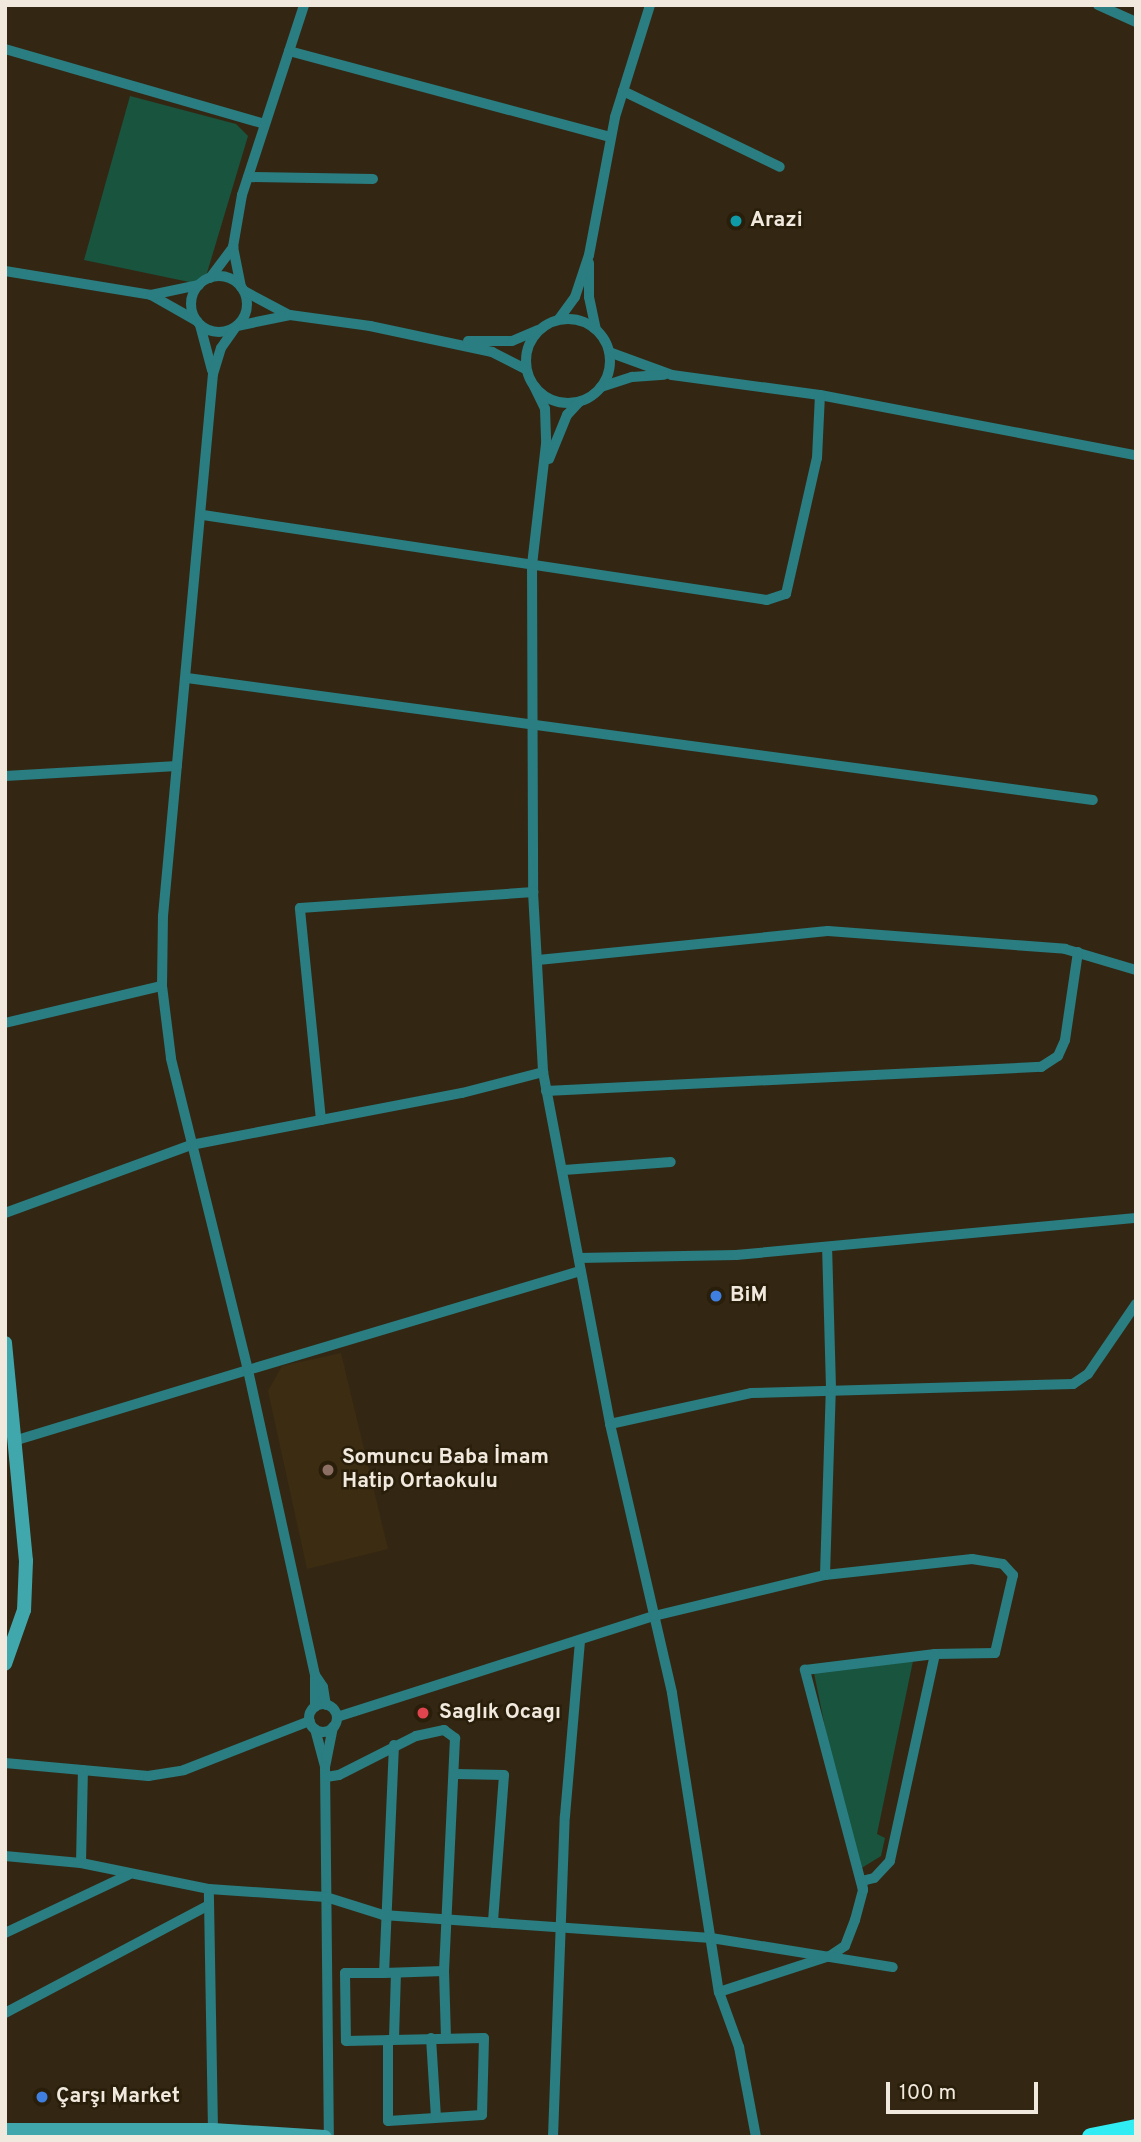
<!DOCTYPE html>
<meta charset="utf-8">
<style>
body{margin:0}
#map{position:relative;width:1141px;height:2142px;overflow:hidden;background:#332714;font-family:Overpass,sans-serif}
div>[style]{position:absolute}
.built>*{inset:0;background:#3c2c12}
.green>*{inset:0;background:#18543e}
.street>*{height:10px;margin:-5px;padding:0 5px;transform-origin:5px;border-radius:5px;background:#2a7d80}
.street>.ring{margin:-5px;padding:0;box-sizing:content-box;background:none;border:10px solid #2a7d80;border-radius:50%}
.secondary>*{height:14px;margin:-7px;padding:0 7px;transform-origin:7px;border-radius:7px;background:#40a8ad}
.highway>*{height:18px;margin:-9px;padding:0 9px;transform-origin:9px;border-radius:9px;background:#30ecf3}
.dots>*{width:19px;height:19px;translate:-50% -50%;box-sizing:border-box;border:4px solid #291e0a;border-radius:50%}
span{translate:-50% -50%;white-space:nowrap;text-align:center;line-height:1.15;-webkit-text-stroke:5px #291e0a;paint-order:stroke}
.poi-label{font-size:21px;color:#f1e9dd;font-weight:700}
.left{translate:0 -50%;text-align:left}
.frame{position:absolute;inset:0;border:7px solid #f1e9dd;pointer-events:none}
.scale{position:absolute;left:886px;top:2082px;width:152px;height:32px;box-sizing:border-box;border:4px solid #f1e9dd;border-top:0;padding-left:9px;font-size:21px;line-height:24px;white-space:nowrap;color:#f1e9dd;-webkit-text-stroke:5px #291e0a;paint-order:stroke}
</style>
<div id="map">
<div class="built">
<i style="clip-path:polygon(341px 1353px,388px 1549px,307px 1569px,268px 1391px,282px 1366px)"></i>
</div>
<div class="green">
<i style="clip-path:polygon(130px 96px,236px 124px,248px 136px,207px 273px,194px 283px,84px 260px)"></i>
<i style="clip-path:polygon(913px 1661px,877px 1834px,885px 1838px,881px 1856px,860px 1869px,853px 1865px,814px 1673px)"></i>
</div>
<div class="street">
<i style="left:1098px;top:5px;width:42px;rotate:24.1deg"></i>
<i style="left:5px;top:49px;width:270px;rotate:16.1deg"></i>
<i style="left:289px;top:51px;width:333px;rotate:15deg"></i>
<i style="left:623px;top:91px;width:174px;rotate:25.8deg"></i>
<i style="left:248px;top:177px;width:125px;rotate:0.9deg"></i>
<i style="left:589px;top:263px;width:34px;rotate:90deg"></i>
<i style="left:589px;top:297px;width:33px;rotate:78deg"></i>
<i style="left:5px;top:271px;width:148px;rotate:9.3deg"></i>
<i style="left:151px;top:295px;width:53px;rotate:29.5deg"></i>
<i class="ring" style="left:191px;top:276px;width:46px;height:46px"></i>
<i style="left:210px;top:278px;width:39px;rotate:-53deg"></i>
<i style="left:241px;top:287px;width:41px;rotate:-101.3deg"></i>
<i style="left:233px;top:247px;width:53px;rotate:-80.2deg"></i>
<i style="left:242px;top:195px;width:200px;rotate:-71.9deg"></i>
<i style="left:244px;top:291px;width:51px;rotate:28.1deg"></i>
<i style="left:151px;top:295px;width:49px;rotate:-11.8deg"></i>
<i class="ring" style="left:526px;top:319px;width:74px;height:74px"></i>
<i style="left:559px;top:319px;width:27px;rotate:-54deg"></i>
<i style="left:575px;top:297px;width:44px;rotate:-71.6deg"></i>
<i style="left:589px;top:255px;width:140px;rotate:-79.3deg"></i>
<i style="left:615px;top:117px;width:117px;rotate:-72.6deg"></i>
<i style="left:200px;top:325px;width:47px;rotate:75.1deg"></i>
<i style="left:237px;top:326px;width:54px;rotate:-11.7deg"></i>
<i style="left:290px;top:315px;width:81px;rotate:7.8deg"></i>
<i style="left:370px;top:326px;width:125px;rotate:12deg"></i>
<i style="left:492px;top:352px;width:38px;rotate:27deg"></i>
<i style="left:468px;top:341px;width:44px"></i>
<i style="left:512px;top:341px;width:28px;rotate:-23deg"></i>
<i style="left:609px;top:352px;width:67px;rotate:20.1deg"></i>
<i style="left:672px;top:375px;width:149px;rotate:7.7deg"></i>
<i style="left:820px;top:395px;width:322px;rotate:10.8deg"></i>
<i style="left:534px;top:386px;width:25px;rotate:64deg"></i>
<i style="left:545px;top:409px;width:35px;rotate:88deg"></i>
<i style="left:546px;top:444px;width:122px;rotate:96.6deg"></i>
<i style="left:532px;top:565px;width:327px;rotate:89.8deg"></i>
<i style="left:533px;top:892px;width:180px;rotate:86.8deg"></i>
<i style="left:543px;top:1072px;width:358px;rotate:79.2deg"></i>
<i style="left:610px;top:1424px;width:276px;rotate:77deg"></i>
<i style="left:672px;top:1693px;width:303px;rotate:81.1deg"></i>
<i style="left:719px;top:1992px;width:59px;rotate:70deg"></i>
<i style="left:739px;top:2047px;width:92px;rotate:79.3deg"></i>
<i style="left:601px;top:387px;width:33px;rotate:-18deg"></i>
<i style="left:632px;top:377px;width:32px;rotate:-4deg"></i>
<i style="left:549px;top:459px;width:48px;rotate:-67.8deg"></i>
<i style="left:567px;top:415px;width:18px;rotate:-47deg"></i>
<i style="left:203px;top:515px;width:570px;rotate:8.57deg"></i>
<i style="left:767px;top:600px;width:20px;rotate:-18deg"></i>
<i style="left:786px;top:594px;width:139px;rotate:-77.2deg"></i>
<i style="left:817px;top:458px;width:63px;rotate:-87.3deg"></i>
<i style="left:187px;top:678px;width:914px;rotate:7.67deg"></i>
<i style="left:5px;top:776px;width:172px;rotate:-3.3deg"></i>
<i style="left:538px;top:960px;width:291px;rotate:-5.7deg"></i>
<i style="left:828px;top:931px;width:238px;rotate:4.3deg"></i>
<i style="left:1065px;top:949px;width:74px;rotate:16.5deg"></i>
<i style="left:5px;top:1023px;width:161px;rotate:-13.3deg"></i>
<i style="left:546px;top:1091px;width:496px;rotate:-2.8deg"></i>
<i style="left:1041px;top:1067px;width:20px;rotate:-33deg"></i>
<i style="left:1058px;top:1056px;width:17px;rotate:-66deg"></i>
<i style="left:1065px;top:1040px;width:89px;rotate:-81.6deg"></i>
<i style="left:321px;top:1120px;width:213px;rotate:-95.7deg"></i>
<i style="left:300px;top:908px;width:234px;rotate:-3.9deg"></i>
<i style="left:564px;top:1170px;width:107px;rotate:-4.3deg"></i>
<i style="left:5px;top:1213px;width:198px;rotate:-20.1deg"></i>
<i style="left:191px;top:1145px;width:276px;rotate:-10.9deg"></i>
<i style="left:462px;top:1093px;width:84px;rotate:-14.5deg"></i>
<i style="left:579px;top:1258px;width:157px;rotate:-1.1deg"></i>
<i style="left:736px;top:1255px;width:402px;rotate:-5.3deg"></i>
<i style="left:610px;top:1424px;width:144px;rotate:-12.4deg"></i>
<i style="left:751px;top:1393px;width:322px;rotate:-1.6deg"></i>
<i style="left:1073px;top:1384px;width:18px;rotate:-34deg"></i>
<i style="left:1088px;top:1374px;width:85px;rotate:-55.6deg"></i>
<i style="left:17px;top:1440px;width:241px;rotate:-16.9deg"></i>
<i style="left:248px;top:1370px;width:321px;rotate:-103.9deg"></i>
<i style="left:171px;top:1058px;width:73px;rotate:-97.1deg"></i>
<i style="left:162px;top:986px;width:70px;rotate:-89.2deg"></i>
<i style="left:163px;top:916px;width:544px;rotate:-84.73deg"></i>
<i style="left:213px;top:374px;width:27px;rotate:-73deg"></i>
<i style="left:221px;top:348px;width:24px;rotate:-55deg"></i>
<i style="left:825px;top:1575px;width:148px;rotate:-6.2deg"></i>
<i style="left:972px;top:1559px;width:31px;rotate:9deg"></i>
<i style="left:1003px;top:1564px;width:15px;rotate:48deg"></i>
<i style="left:1013px;top:1575px;width:80px;rotate:103deg"></i>
<i style="left:995px;top:1653px;width:60px;rotate:179deg"></i>
<i style="left:935px;top:1654px;width:212px;rotate:102.3deg"></i>
<i style="left:890px;top:1861px;width:23px;rotate:133deg"></i>
<i style="left:874px;top:1878px;width:12px;rotate:166deg"></i>
<i style="left:862px;top:1881px;width:9px;rotate:84deg"></i>
<i style="left:315px;top:1675px;width:312px;rotate:-102.4deg"></i>
<i style="left:248px;top:1370px;width:347px;rotate:-16.6deg"></i>
<i class="ring" style="left:309px;top:1704px;width:18px;height:18px"></i>
<i style="left:315px;top:1707px;width:32px;rotate:-90deg"></i>
<i style="left:315px;top:1675px;width:14px;rotate:56deg"></i>
<i style="left:323px;top:1687px;width:18px;rotate:81deg"></i>
<i style="left:337px;top:1717px;width:333px;rotate:-17.7deg"></i>
<i style="left:654px;top:1616px;width:176px;rotate:-13.5deg"></i>
<i style="left:825px;top:1575px;width:187px;rotate:-88.2deg"></i>
<i style="left:831px;top:1388px;width:140px;rotate:-91.6deg"></i>
<i style="left:315px;top:1729px;width:39px;rotate:75deg"></i>
<i style="left:325px;top:1767px;width:41px;rotate:-78.7deg"></i>
<i style="left:394px;top:1745px;width:228px;rotate:92.5deg"></i>
<i style="left:384px;top:1973px;width:60px;rotate:-1.9deg"></i>
<i style="left:444px;top:1971px;width:66px;rotate:88.3deg"></i>
<i style="left:5px;top:1763px;width:144px;rotate:5.2deg"></i>
<i style="left:148px;top:1776px;width:36px;rotate:-9deg"></i>
<i style="left:184px;top:1770px;width:135px;rotate:-21.3deg"></i>
<i style="left:325px;top:1767px;width:370px;rotate:89.4deg"></i>
<i style="left:456px;top:1774px;width:48px;rotate:1.2deg"></i>
<i style="left:504px;top:1775px;width:148px;rotate:94.3deg"></i>
<i style="left:326px;top:1777px;width:13px;rotate:-9deg"></i>
<i style="left:339px;top:1775px;width:86px;rotate:-26.9deg"></i>
<i style="left:416px;top:1736px;width:29px;rotate:-12deg"></i>
<i style="left:444px;top:1730px;width:14px;rotate:36deg"></i>
<i style="left:455px;top:1738px;width:233px;rotate:92.7deg"></i>
<i style="left:5px;top:1856px;width:76px;rotate:5.3deg"></i>
<i style="left:81px;top:1863px;width:131px;rotate:11.5deg"></i>
<i style="left:81px;top:1863px;width:93px;rotate:-88.8deg"></i>
<i style="left:5px;top:1933px;width:136px;rotate:-25.2deg"></i>
<i style="left:384px;top:1973px;width:39px;rotate:180deg"></i>
<i style="left:345px;top:1973px;width:68px;rotate:89.2deg"></i>
<i style="left:346px;top:2041px;width:138px;rotate:-1.2deg"></i>
<i style="left:484px;top:2038px;width:77px;rotate:91.5deg"></i>
<i style="left:482px;top:2115px;width:94px;rotate:176.3deg"></i>
<i style="left:388px;top:2121px;width:81px;rotate:-90deg"></i>
<i style="left:719px;top:1992px;width:117px;rotate:-18deg"></i>
<i style="left:830px;top:1956px;width:18px;rotate:-34deg"></i>
<i style="left:845px;top:1946px;width:28px;rotate:-69deg"></i>
<i style="left:855px;top:1920px;width:31px;rotate:-75deg"></i>
<i style="left:863px;top:1890px;width:228px;rotate:-104.8deg"></i>
<i style="left:805px;top:1670px;width:131px;rotate:-7deg"></i>
<i style="left:5px;top:2013px;width:229px;rotate:-27.9deg"></i>
<i style="left:431px;top:2038px;width:79px;rotate:86.4deg"></i>
<i style="left:394px;top:2039px;width:66px;rotate:-88.3deg"></i>
<i style="left:213px;top:2130px;width:241px;rotate:-91deg"></i>
<i style="left:209px;top:1889px;width:117px;rotate:3.9deg"></i>
<i style="left:326px;top:1897px;width:60px;rotate:17.5deg"></i>
<i style="left:383px;top:1915px;width:329px;rotate:4deg"></i>
<i style="left:711px;top:1938px;width:184px;rotate:9.1deg"></i>
<i style="left:553px;top:2137px;width:321px;rotate:-87.9deg"></i>
<i style="left:565px;top:1816px;width:177px;rotate:-85.1deg"></i>
</div>
<div class="secondary">
<i style="left:5px;top:1343px;width:219px;rotate:84.5deg"></i>
<i style="left:26px;top:1561px;width:49px;rotate:92.3deg"></i>
<i style="left:24px;top:1610px;width:57px;rotate:109.4deg"></i>
<i style="left:5px;top:2130px;width:208px"></i>
<i style="left:213px;top:2130px;width:112px;rotate:3.6deg"></i>
</div>
<div class="highway">
<i style="left:1091px;top:2137px;width:46px;rotate:-11.3deg"></i>
</div>
<div class="dots">
<i style="left:736px;top:221px;background:#0f9aa8"></i>
<i style="left:716px;top:1296px;background:#3f7fe0"></i>
<i style="left:328px;top:1470px;background:#8d6e63"></i>
<i style="left:423px;top:1713px;background:#e0444e"></i>
<i style="left:42px;top:2097px;background:#3f7fe0"></i>
</div>
<div class="poi-label">
<span class="left" style="left:750px;top:221px">Arazi</span>
<span class="left" style="left:730px;top:1296px">BiM</span>
<span class="left" style="left:342px;top:1470px">Somuncu Baba İmam<br>Hatip Ortaokulu</span>
<span class="left" style="left:439px;top:1713px">Saglık Ocagı</span>
<span class="left" style="left:56px;top:2097px">Çarşı Market</span>
</div>
<div class="frame"></div>
<div class="scale">100 m</div>
</div>
